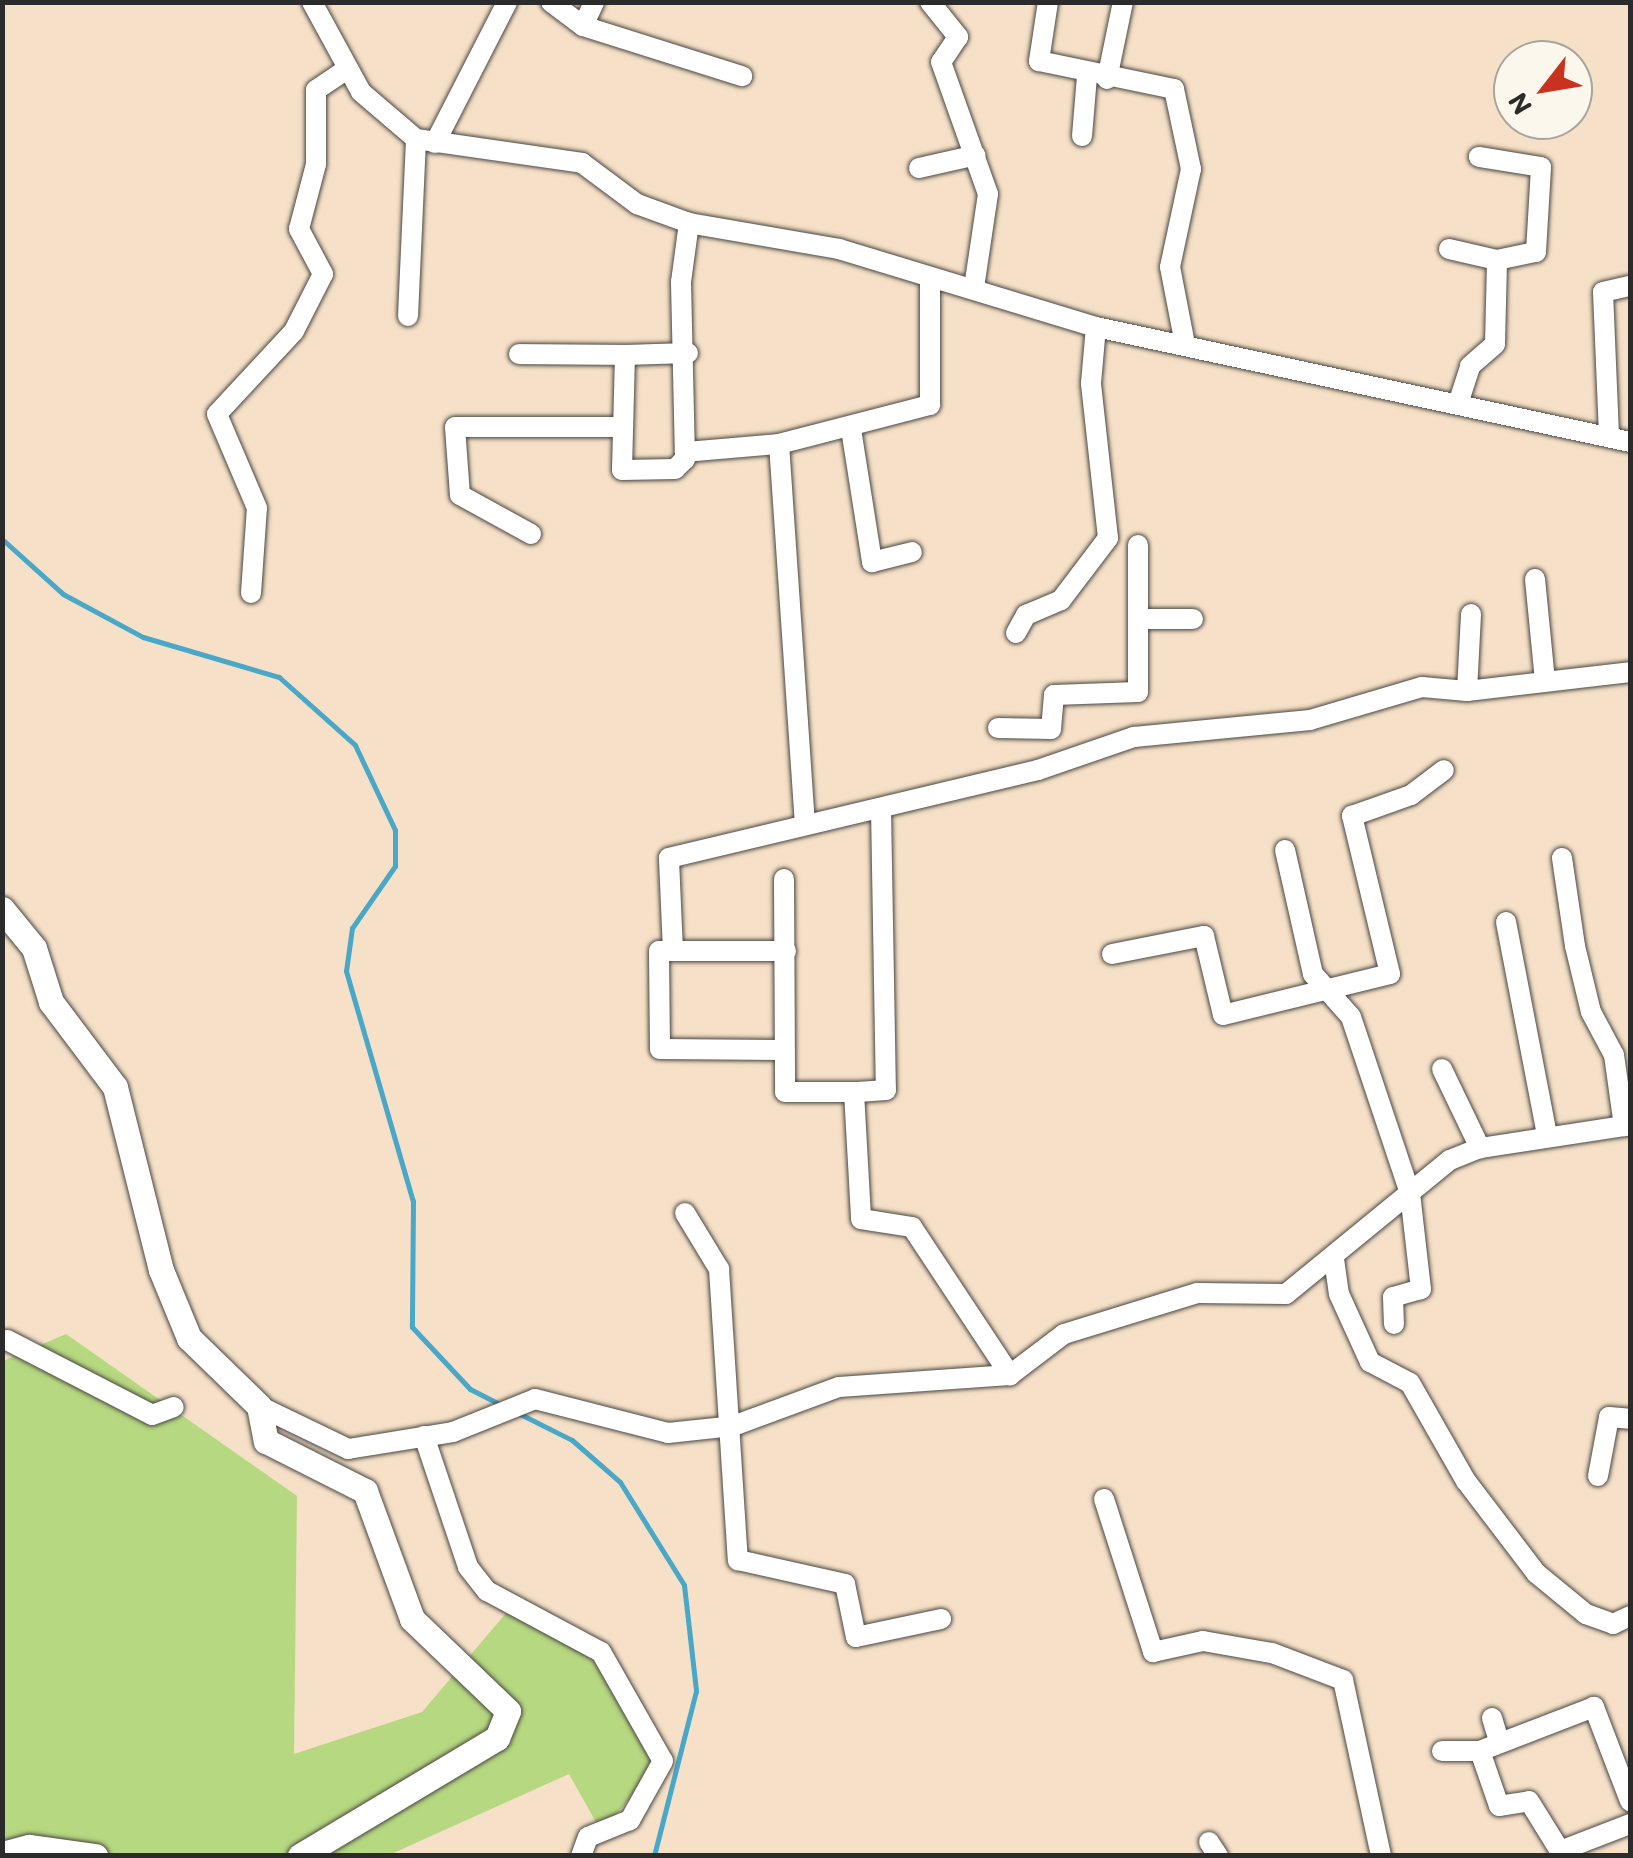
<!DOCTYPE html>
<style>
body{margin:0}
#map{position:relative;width:1633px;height:1858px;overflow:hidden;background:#f6e0c7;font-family:Itim,sans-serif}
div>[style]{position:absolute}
.green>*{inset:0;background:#b6d880}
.stream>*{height:5px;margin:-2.5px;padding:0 2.5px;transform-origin:2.5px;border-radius:2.5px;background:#49a7c7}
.roads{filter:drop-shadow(0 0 2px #494642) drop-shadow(0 0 2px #494642)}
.minor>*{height:20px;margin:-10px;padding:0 10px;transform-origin:10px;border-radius:10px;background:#fff}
.tertiary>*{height:25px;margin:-12.5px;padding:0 12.5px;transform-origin:12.5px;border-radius:12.5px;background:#fff}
span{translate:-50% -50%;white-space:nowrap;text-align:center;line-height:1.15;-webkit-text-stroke:10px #fbf7ec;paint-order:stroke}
.frame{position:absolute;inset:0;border:5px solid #2b2b2b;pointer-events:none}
.north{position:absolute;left:1493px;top:40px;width:100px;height:100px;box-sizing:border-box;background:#fbf7ec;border:2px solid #a8a59f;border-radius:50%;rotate:239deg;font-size:28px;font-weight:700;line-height:40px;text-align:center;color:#2b2b2b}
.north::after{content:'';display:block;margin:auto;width:35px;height:45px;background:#c8321e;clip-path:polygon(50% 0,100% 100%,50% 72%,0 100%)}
</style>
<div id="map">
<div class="green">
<i style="clip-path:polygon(66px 1334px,297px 1496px,294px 1754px,422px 1712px,513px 1605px,601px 1652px,659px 1766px,601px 1831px,569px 1774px,389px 1855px,3px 1856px,3px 1361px)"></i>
</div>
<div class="stream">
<i style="left:2px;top:539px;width:82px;rotate:42deg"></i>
<i style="left:63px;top:594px;width:91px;rotate:28.3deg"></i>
<i style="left:143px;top:637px;width:142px;rotate:16.4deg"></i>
<i style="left:279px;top:677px;width:102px;rotate:41.8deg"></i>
<i style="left:355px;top:745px;width:94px;rotate:64.8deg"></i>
<i style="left:395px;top:830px;width:36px;rotate:90deg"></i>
<i style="left:395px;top:866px;width:75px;rotate:124.7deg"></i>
<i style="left:352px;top:928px;width:43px;rotate:97.9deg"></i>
<i style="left:346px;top:971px;width:240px;rotate:73.8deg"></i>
<i style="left:413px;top:1201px;width:126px;rotate:90.5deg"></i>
<i style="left:412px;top:1327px;width:85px;rotate:46.9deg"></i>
<i style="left:470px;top:1389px;width:38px;rotate:27deg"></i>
<i style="left:518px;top:1413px;width:60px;rotate:26.6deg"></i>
<i style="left:572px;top:1440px;width:64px;rotate:41.2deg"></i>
<i style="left:620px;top:1482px;width:121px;rotate:58.1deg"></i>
<i style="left:684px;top:1585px;width:107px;rotate:83.5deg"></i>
<i style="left:696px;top:1691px;width:170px;rotate:104.3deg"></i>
</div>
<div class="roads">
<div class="minor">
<i style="left:312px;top:2px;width:102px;rotate:61.4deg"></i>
<i style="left:361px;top:92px;width:72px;rotate:40.5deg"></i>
<i style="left:416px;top:139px;width:168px;rotate:8.2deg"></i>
<i style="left:582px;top:163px;width:69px;rotate:36.7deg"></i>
<i style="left:637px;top:204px;width:55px;rotate:20.1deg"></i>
<i style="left:689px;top:223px;width:152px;rotate:9.8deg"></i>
<i style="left:839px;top:249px;width:269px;rotate:16.9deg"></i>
<i style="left:1096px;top:327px;width:546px;rotate:12.15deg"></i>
<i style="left:551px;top:2px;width:40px;rotate:37deg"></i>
<i style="left:583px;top:26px;width:167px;rotate:17.5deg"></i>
<i style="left:930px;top:2px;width:45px;rotate:51.3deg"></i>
<i style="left:958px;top:37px;width:30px;rotate:124deg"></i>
<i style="left:941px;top:62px;width:140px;rotate:70.4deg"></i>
<i style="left:988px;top:194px;width:95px;rotate:98.5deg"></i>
<i style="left:1048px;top:2px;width:60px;rotate:98.7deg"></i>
<i style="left:1039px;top:61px;width:138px;rotate:11.7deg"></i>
<i style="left:1174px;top:89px;width:82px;rotate:78deg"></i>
<i style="left:1191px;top:169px;width:100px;rotate:102.1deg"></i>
<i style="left:1170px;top:267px;width:78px;rotate:79deg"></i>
<i style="left:583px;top:26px;width:26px;rotate:-65deg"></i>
<i style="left:1107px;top:79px;width:79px;rotate:-78.3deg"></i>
<i style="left:1082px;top:136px;width:60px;rotate:-85.2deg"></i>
<i style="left:435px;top:143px;width:158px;rotate:-62.9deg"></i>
<i style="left:919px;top:168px;width:58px;rotate:-12.8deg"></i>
<i style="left:1449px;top:249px;width:49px;rotate:12.9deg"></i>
<i style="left:408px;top:316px;width:177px;rotate:-87.4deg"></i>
<i style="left:519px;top:354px;width:106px;rotate:0.5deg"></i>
<i style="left:625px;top:355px;width:115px;rotate:91.5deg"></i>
<i style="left:622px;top:470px;width:53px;rotate:-1.1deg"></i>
<i style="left:675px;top:469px;width:14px;rotate:-45deg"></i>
<i style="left:685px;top:459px;width:177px;rotate:-91.3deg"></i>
<i style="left:681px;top:282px;width:60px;rotate:-82.3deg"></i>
<i style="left:625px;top:355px;width:63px;rotate:-1.8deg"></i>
<i style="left:1458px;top:404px;width:40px;rotate:-72deg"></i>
<i style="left:1470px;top:366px;width:33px;rotate:-41deg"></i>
<i style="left:1495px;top:344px;width:84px;rotate:-88.6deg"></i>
<i style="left:1497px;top:260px;width:40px;rotate:-12deg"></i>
<i style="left:1536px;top:252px;width:85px;rotate:-86.6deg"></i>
<i style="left:1541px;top:167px;width:63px;rotate:-170.8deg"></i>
<i style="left:851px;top:429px;width:135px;rotate:81deg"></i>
<i style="left:872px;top:562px;width:41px;rotate:-14deg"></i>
<i style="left:1609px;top:435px;width:143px;rotate:-92.4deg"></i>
<i style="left:1603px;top:292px;width:28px;rotate:-13deg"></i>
<i style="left:685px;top:452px;width:94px;rotate:-4.9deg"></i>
<i style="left:531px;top:534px;width:81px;rotate:-151.2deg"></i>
<i style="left:460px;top:495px;width:68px;rotate:-94.2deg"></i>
<i style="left:455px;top:427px;width:163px"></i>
<i style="left:1535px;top:579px;width:102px;rotate:84.4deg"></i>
<i style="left:251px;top:593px;width:85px;rotate:-86deg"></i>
<i style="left:257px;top:508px;width:102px;rotate:-113.1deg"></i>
<i style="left:217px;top:414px;width:113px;rotate:-47.1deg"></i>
<i style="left:294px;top:331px;width:64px;rotate:-63deg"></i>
<i style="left:323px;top:274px;width:51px;rotate:-118.1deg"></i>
<i style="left:299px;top:229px;width:67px;rotate:-75.3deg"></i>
<i style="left:316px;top:164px;width:74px;rotate:-90deg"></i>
<i style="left:316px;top:90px;width:36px;rotate:-34deg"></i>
<i style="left:1142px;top:619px;width:51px"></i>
<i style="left:1016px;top:633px;width:21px;rotate:-61deg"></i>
<i style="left:1026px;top:615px;width:38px;rotate:-23deg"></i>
<i style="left:1061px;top:600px;width:78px;rotate:-52.8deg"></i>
<i style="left:1108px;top:538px;width:156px;rotate:-96.3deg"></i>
<i style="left:1091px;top:383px;width:56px;rotate:-84.9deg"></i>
<i style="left:1467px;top:691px;width:77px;rotate:-87deg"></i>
<i style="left:998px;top:728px;width:53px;rotate:1.1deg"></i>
<i style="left:1051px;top:729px;width:34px;rotate:-85deg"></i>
<i style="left:1054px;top:695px;width:84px;rotate:-2deg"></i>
<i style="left:1138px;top:692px;width:147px;rotate:-90deg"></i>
<i style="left:881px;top:809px;width:281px;rotate:89deg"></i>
<i style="left:886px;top:1090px;width:32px;rotate:176deg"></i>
<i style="left:854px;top:1092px;width:127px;rotate:86.8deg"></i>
<i style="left:861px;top:1219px;width:52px;rotate:8.9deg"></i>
<i style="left:912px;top:1227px;width:178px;rotate:56.5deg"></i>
<i style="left:805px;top:825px;width:382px;rotate:-93.9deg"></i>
<i style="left:779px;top:444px;width:156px;rotate:-14.5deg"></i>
<i style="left:930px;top:405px;width:122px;rotate:-90deg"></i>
<i style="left:1285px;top:850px;width:127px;rotate:77.3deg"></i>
<i style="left:1313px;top:974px;width:57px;rotate:48.5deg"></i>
<i style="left:1351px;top:1017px;width:186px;rotate:71.5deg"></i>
<i style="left:1410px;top:1193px;width:97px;rotate:83.5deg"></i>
<i style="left:1421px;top:1289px;width:29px;rotate:164deg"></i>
<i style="left:1393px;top:1297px;width:27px;rotate:88deg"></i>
<i style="left:1562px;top:858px;width:89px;rotate:81.6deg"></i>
<i style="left:1575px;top:946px;width:68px;rotate:76.4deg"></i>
<i style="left:1591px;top:1012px;width:49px;rotate:61.9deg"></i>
<i style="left:1614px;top:1055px;width:72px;rotate:82deg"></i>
<i style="left:784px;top:879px;width:213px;rotate:89.7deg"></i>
<i style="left:785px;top:1092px;width:69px"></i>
<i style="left:1506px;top:922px;width:216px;rotate:79.1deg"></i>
<i style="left:673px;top:951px;width:93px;rotate:-92.5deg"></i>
<i style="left:669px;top:858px;width:379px;rotate:-13.4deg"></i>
<i style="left:1038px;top:770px;width:102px;rotate:-19deg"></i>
<i style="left:1134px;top:737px;width:177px;rotate:-5.5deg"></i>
<i style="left:1310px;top:720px;width:117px;rotate:-16.4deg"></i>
<i style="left:1422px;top:687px;width:45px;rotate:5.1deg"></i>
<i style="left:1467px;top:691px;width:164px;rotate:-6.6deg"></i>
<i style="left:1112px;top:954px;width:94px;rotate:-11.1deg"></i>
<i style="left:1204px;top:936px;width:81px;rotate:76.5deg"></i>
<i style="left:1223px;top:1015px;width:172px;rotate:-13.8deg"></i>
<i style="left:1390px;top:974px;width:163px;rotate:-103.5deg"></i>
<i style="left:1352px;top:816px;width:63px;rotate:-19.6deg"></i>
<i style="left:1411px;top:795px;width:41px;rotate:-37.1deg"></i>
<i style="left:781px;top:1050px;width:121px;rotate:-179.5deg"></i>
<i style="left:660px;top:1049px;width:98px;rotate:-90.6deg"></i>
<i style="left:659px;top:951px;width:127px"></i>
<i style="left:1442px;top:1069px;width:88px;rotate:64.3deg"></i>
<i style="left:685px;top:1213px;width:66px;rotate:58.7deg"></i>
<i style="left:719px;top:1269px;width:292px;rotate:86.3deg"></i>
<i style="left:738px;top:1560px;width:110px;rotate:12.6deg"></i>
<i style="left:845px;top:1584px;width:54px;rotate:78.3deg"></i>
<i style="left:856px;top:1637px;width:87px;rotate:-12deg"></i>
<i style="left:1334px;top:1259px;width:35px;rotate:82deg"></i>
<i style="left:1339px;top:1294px;width:75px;rotate:65.5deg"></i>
<i style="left:1370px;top:1362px;width:45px;rotate:27.7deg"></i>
<i style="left:1410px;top:1383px;width:113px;rotate:60.3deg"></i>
<i style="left:1466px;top:1481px;width:116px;rotate:52.7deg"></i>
<i style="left:1536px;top:1573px;width:65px;rotate:39.4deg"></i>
<i style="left:1586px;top:1614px;width:29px;rotate:20deg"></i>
<i style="left:1613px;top:1624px;width:19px;rotate:-25deg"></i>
<i style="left:7px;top:1340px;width:163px;rotate:27.3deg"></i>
<i style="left:152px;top:1415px;width:23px;rotate:-20deg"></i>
<i style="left:259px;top:1406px;width:99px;rotate:25.8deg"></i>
<i style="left:348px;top:1449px;width:106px;rotate:-9.2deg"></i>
<i style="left:453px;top:1432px;width:88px;rotate:-21.9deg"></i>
<i style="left:535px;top:1399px;width:137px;rotate:14.3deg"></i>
<i style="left:668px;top:1433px;width:65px;rotate:-6.1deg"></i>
<i style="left:733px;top:1426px;width:113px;rotate:-20.2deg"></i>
<i style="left:839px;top:1387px;width:171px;rotate:-4deg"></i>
<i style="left:1010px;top:1375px;width:68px;rotate:-37.2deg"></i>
<i style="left:1064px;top:1334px;width:139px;rotate:-17.1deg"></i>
<i style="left:1197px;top:1293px;width:89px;rotate:0.6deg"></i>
<i style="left:1286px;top:1294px;width:212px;rotate:-39.3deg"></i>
<i style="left:1450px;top:1160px;width:32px;rotate:-22deg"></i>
<i style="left:1480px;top:1148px;width:152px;rotate:-8.7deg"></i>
<i style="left:424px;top:1436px;width:138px;rotate:71.4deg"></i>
<i style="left:468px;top:1567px;width:31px;rotate:52deg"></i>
<i style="left:487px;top:1591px;width:129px;rotate:28.2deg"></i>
<i style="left:601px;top:1652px;width:125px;rotate:60.4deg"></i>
<i style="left:663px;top:1761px;width:68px;rotate:119.2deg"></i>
<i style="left:630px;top:1820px;width:45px;rotate:158deg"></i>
<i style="left:588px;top:1837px;width:20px;rotate:110deg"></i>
<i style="left:1598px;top:1476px;width:60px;rotate:-79.4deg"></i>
<i style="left:1609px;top:1417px;width:21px;rotate:5deg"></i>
<i style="left:1104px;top:1499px;width:161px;rotate:72.2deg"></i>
<i style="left:1153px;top:1652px;width:51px;rotate:-12.4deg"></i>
<i style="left:1203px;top:1641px;width:70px;rotate:9.9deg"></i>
<i style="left:1272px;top:1653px;width:76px;rotate:20.8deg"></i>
<i style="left:1343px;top:1680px;width:180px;rotate:77.8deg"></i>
<i style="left:1492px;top:1718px;width:21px;rotate:73deg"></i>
<i style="left:1442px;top:1751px;width:38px"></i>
<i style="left:1630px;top:1801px;width:101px;rotate:-111deg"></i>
<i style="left:1594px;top:1707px;width:122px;rotate:158.9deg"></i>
<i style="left:1480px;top:1751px;width:58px;rotate:70.9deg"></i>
<i style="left:1499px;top:1806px;width:30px;rotate:-9deg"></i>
<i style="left:1529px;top:1801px;width:59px;rotate:58.2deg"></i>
<i style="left:1560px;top:1851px;width:75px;rotate:-21.1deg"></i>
<i style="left:1209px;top:1842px;width:17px;rotate:57deg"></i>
</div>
<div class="tertiary">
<i style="left:2px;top:909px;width:50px;rotate:50.6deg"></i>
<i style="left:34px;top:948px;width:57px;rotate:72.5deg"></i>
<i style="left:51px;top:1002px;width:106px;rotate:53deg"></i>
<i style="left:115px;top:1087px;width:189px;rotate:75.9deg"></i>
<i style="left:161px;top:1270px;width:74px;rotate:67.6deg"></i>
<i style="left:189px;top:1338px;width:98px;rotate:44.2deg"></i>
<i style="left:259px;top:1406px;width:36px;rotate:79deg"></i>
<i style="left:266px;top:1441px;width:111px;rotate:26.8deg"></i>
<i style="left:365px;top:1491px;width:136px;rotate:69.8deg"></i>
<i style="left:412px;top:1619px;width:133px;rotate:43.8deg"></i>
<i style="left:508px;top:1711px;width:29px;rotate:112deg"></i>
<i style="left:497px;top:1738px;width:230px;rotate:149.1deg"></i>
<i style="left:2px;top:1854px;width:28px;rotate:-15deg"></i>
<i style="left:29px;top:1847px;width:67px;rotate:7.8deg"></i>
</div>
</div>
<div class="frame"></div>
<div class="north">N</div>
</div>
